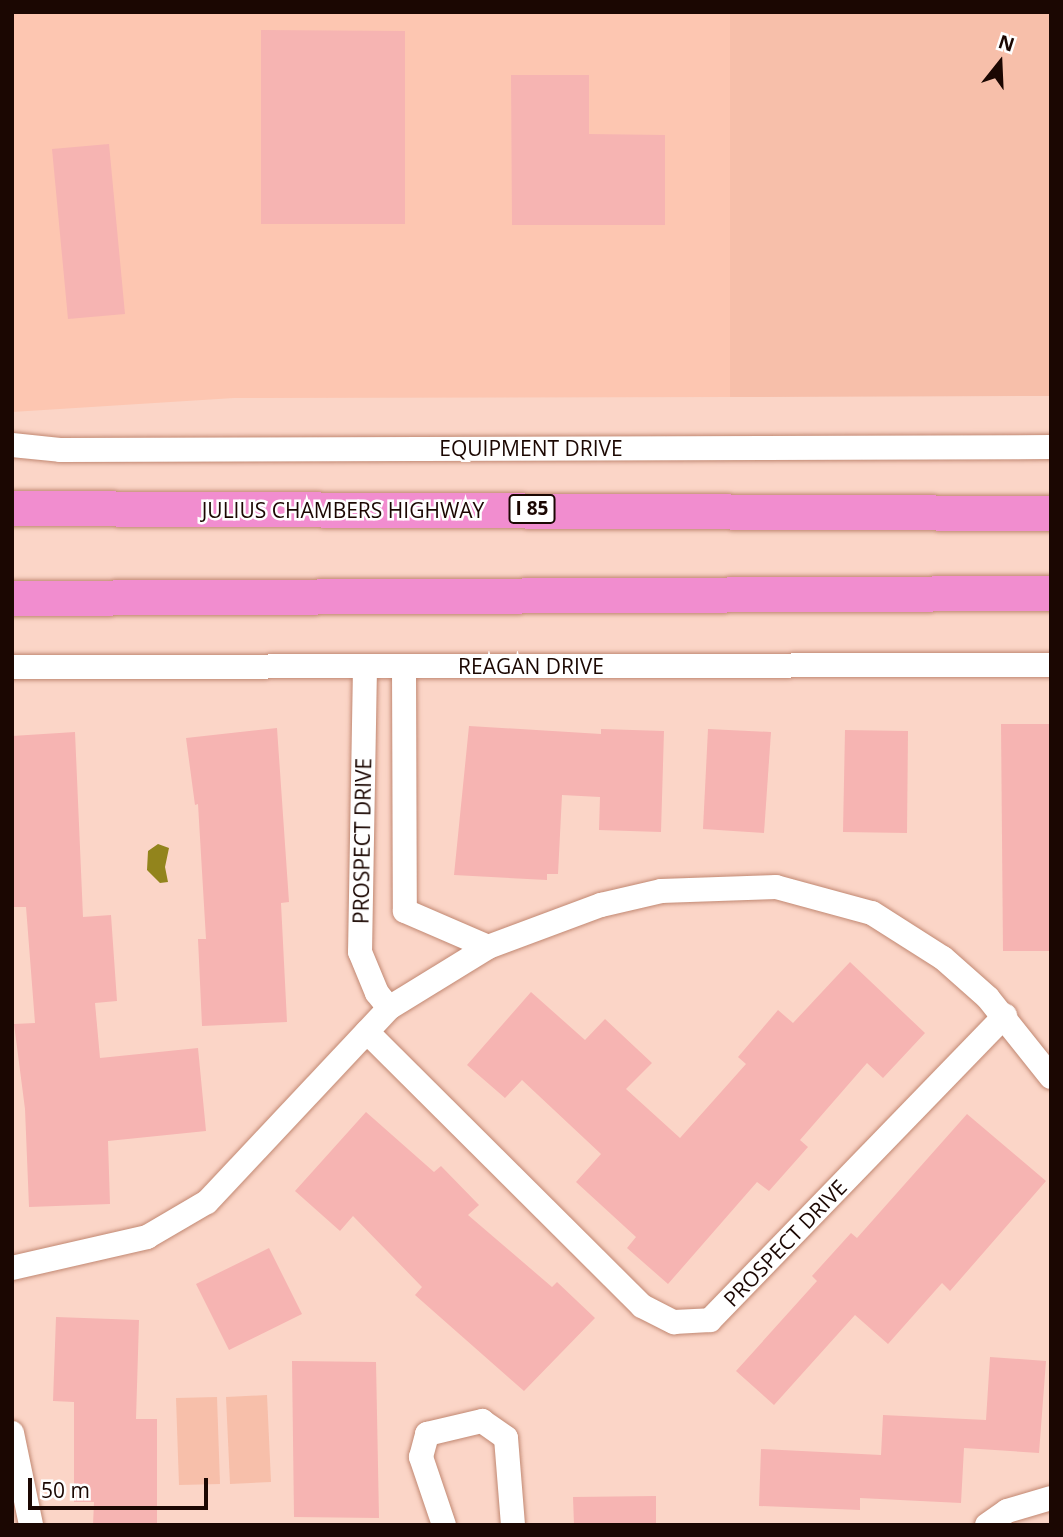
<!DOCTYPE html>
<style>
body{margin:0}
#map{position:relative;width:1063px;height:1537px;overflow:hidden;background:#fbd5c7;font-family:"Open Sans",sans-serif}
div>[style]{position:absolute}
.built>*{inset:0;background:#fdc6b1}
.green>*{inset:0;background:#f7bfaa}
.water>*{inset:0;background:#92841c}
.building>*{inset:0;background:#f6b4b2}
.roads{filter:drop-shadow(0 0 2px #c18872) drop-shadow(0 0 2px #c18872)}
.minor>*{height:24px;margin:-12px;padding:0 12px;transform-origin:12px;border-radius:12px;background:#fff}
.highway>*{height:35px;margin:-17.5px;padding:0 17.5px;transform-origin:17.5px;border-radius:17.5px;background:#f18dcf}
span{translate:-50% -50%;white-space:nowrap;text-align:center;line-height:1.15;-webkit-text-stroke:5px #fff;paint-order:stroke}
.shield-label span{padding:2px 5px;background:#fff;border:2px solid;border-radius:5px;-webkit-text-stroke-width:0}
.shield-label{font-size:19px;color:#1b0702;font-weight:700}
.street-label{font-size:21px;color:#1b0702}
.frame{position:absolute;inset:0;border:14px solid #1b0702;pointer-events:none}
.north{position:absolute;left:965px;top:28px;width:70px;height:70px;-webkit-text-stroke:5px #fff;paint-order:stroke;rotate:18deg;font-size:19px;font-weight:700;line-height:28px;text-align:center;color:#1b0702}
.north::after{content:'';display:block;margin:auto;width:24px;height:32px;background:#1b0702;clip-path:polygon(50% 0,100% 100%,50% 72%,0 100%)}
.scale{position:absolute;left:28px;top:1478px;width:180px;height:32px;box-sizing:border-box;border:4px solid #1b0702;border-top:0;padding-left:9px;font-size:21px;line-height:24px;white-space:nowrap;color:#1b0702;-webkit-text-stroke:5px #fff;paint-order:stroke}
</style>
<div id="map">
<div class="built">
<i style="clip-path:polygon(12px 12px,730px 12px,730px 397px,234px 398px,12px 412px)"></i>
</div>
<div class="green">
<i style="clip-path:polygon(730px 12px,1051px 12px,1051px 396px,730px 397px)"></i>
<i style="clip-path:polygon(267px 1395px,271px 1482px,230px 1484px,226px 1397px)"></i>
<i style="clip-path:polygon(217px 1397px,220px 1484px,179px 1485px,176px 1398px)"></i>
</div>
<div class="water">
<i style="clip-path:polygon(158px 844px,169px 848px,165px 867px,168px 882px,160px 883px,147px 870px,148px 851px)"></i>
</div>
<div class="building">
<i style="clip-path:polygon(261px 30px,405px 31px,405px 224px,261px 224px)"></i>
<i style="clip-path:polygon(511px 75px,589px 75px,589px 134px,665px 135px,665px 225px,512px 225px)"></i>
<i style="clip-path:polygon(109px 144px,125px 314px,68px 319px,52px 149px)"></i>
<i style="clip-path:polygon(1001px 724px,1051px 724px,1051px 951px,1003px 951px)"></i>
<i style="clip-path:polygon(469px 726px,601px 734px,601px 729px,664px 731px,661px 832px,599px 830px,600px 797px,562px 795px,558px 874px,547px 874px,547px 880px,454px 875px)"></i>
<i style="clip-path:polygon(277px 728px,289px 902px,281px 903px,287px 1022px,202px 1026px,198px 939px,206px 939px,198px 804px,195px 805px,186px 738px)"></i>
<i style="clip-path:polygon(708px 729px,771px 732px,764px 833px,703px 829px)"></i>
<i style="clip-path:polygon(845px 730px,908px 731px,907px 833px,843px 832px)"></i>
<i style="clip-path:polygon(75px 732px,83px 917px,111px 915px,117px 1001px,95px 1003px,100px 1058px,198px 1048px,206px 1131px,108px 1141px,110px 1204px,29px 1207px,25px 1109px,14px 1024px,35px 1023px,26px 907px,12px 907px,12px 736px)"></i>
<i style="clip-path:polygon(850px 962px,925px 1033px,883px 1078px,867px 1063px,800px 1140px,808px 1147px,769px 1191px,757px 1182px,668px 1284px,627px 1248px,636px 1237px,576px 1182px,601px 1154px,522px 1080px,505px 1098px,467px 1065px,531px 992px,585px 1040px,605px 1019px,652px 1063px,626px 1089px,680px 1138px,746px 1064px,738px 1057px,778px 1010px,793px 1023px)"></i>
<i style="clip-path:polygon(366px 1112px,434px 1172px,441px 1166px,479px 1205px,468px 1215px,552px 1287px,557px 1282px,595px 1318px,524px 1391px,415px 1295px,422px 1287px,353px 1216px,340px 1231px,295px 1191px)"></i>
<i style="clip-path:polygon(967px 1114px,1046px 1181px,950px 1291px,942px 1283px,888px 1344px,855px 1315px,774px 1405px,736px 1371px,817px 1281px,812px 1276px,851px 1233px,857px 1238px)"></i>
<i style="clip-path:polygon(269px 1248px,302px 1314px,229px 1350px,196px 1284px)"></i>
<i style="clip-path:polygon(56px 1317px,139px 1320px,136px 1419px,157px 1419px,157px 1525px,93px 1525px,94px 1502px,74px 1502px,74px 1402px,53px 1401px)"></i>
<i style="clip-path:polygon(990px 1357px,1046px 1361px,1039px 1453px,964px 1448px,961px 1503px,860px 1498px,860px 1510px,759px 1506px,761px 1449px,881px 1455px,883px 1415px,986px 1420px)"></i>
<i style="clip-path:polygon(292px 1361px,376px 1362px,379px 1518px,294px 1517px)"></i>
<i style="clip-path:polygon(656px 1496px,656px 1525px,574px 1525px,573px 1497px)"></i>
</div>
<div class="roads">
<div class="minor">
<i style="left:12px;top:445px;width:48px;rotate:5.9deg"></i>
<i style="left:60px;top:450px;width:991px;rotate:-0.17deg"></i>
<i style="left:12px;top:667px;width:1039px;rotate:-0.11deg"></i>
<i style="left:365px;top:667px;width:285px;rotate:91deg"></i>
<i style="left:360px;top:952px;width:44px;rotate:67.5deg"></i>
<i style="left:377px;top:993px;width:19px;rotate:51deg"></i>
<i style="left:404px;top:667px;width:244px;rotate:89.8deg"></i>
<i style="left:405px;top:911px;width:90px;rotate:23.4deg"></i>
<i style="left:367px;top:1032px;width:388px;rotate:44.9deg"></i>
<i style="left:642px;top:1306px;width:36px;rotate:27deg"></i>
<i style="left:674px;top:1322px;width:36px;rotate:-3deg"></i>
<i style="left:710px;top:1320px;width:424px;rotate:-45.9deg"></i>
<i style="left:12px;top:1268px;width:139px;rotate:-12.9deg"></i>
<i style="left:147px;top:1237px;width:69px;rotate:-30.3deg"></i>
<i style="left:207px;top:1202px;width:266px;rotate:-46.8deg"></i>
<i style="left:389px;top:1008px;width:116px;rotate:-31.6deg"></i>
<i style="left:488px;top:947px;width:121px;rotate:-20.4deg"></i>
<i style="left:601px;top:905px;width:62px;rotate:-13.1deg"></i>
<i style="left:661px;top:891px;width:115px;rotate:-2deg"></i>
<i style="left:776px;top:887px;width:99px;rotate:15.2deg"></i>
<i style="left:872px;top:913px;width:84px;rotate:32.4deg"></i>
<i style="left:943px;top:958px;width:60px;rotate:41.6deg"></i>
<i style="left:988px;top:998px;width:101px;rotate:51.4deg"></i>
<i style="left:12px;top:1433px;width:94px;rotate:78.3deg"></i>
<i style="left:444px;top:1525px;width:72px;rotate:-108.7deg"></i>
<i style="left:421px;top:1457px;width:24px;rotate:-75deg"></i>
<i style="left:427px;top:1434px;width:57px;rotate:-13.3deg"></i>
<i style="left:482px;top:1421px;width:29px;rotate:35deg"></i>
<i style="left:506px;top:1438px;width:87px;rotate:85.4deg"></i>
<i style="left:987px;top:1525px;width:24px;rotate:-35deg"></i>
<i style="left:1007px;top:1511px;width:46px;rotate:-16.5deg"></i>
</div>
<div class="highway">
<i style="left:12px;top:508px;width:1039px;rotate:0.28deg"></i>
<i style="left:12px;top:598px;width:1039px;rotate:-0.28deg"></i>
</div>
</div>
<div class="shield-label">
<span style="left:532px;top:509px">I 85</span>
</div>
<div class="street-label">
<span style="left:531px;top:448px">EQUIPMENT DRIVE</span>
<span style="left:343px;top:510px">JULIUS CHAMBERS HIGHWAY</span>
<span style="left:531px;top:666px">REAGAN DRIVE</span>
<span style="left:362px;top:841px;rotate:-89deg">PROSPECT DRIVE</span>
<span style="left:785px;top:1243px;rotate:-46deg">PROSPECT DRIVE</span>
</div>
<div class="frame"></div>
<div class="north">N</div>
<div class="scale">50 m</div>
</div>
